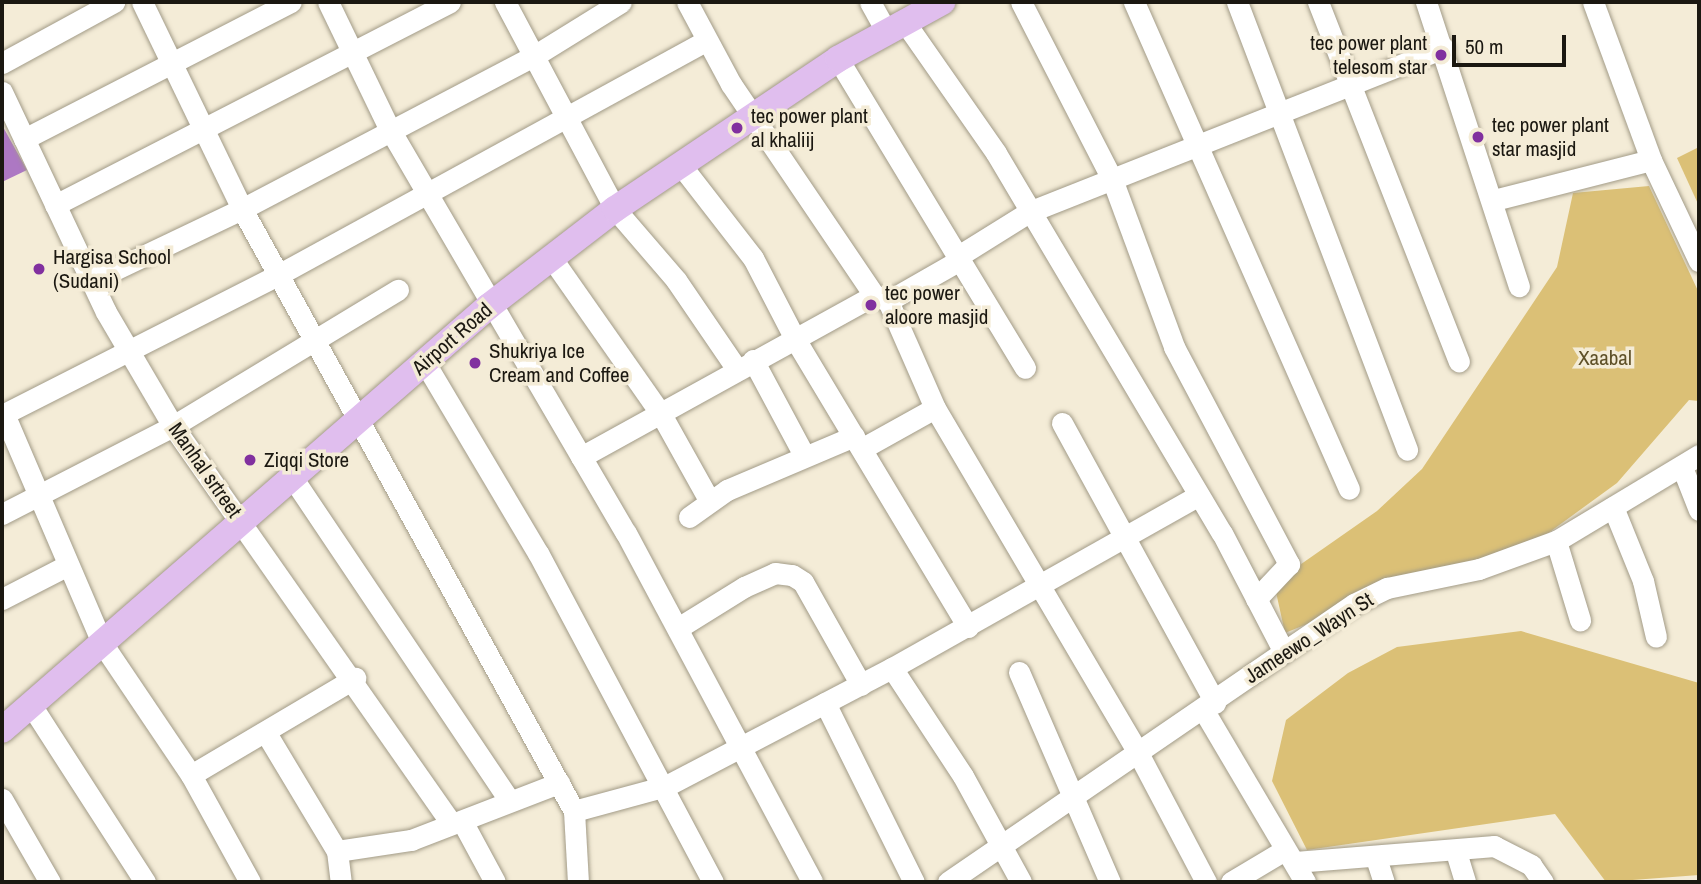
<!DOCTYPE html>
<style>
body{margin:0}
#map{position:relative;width:1701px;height:884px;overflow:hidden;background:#f4ecd7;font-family:"Archivo Narrow",sans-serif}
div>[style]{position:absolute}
.green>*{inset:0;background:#dbc076}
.water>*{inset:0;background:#ad78c3}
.roads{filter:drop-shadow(0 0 2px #a29b87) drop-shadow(0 0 2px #a29b87)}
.minor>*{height:21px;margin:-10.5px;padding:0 10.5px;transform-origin:10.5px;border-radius:10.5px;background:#fff}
.major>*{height:26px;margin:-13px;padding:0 13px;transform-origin:13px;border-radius:13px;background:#e0beee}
.dots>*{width:19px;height:19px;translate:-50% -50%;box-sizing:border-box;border:4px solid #f4ecd7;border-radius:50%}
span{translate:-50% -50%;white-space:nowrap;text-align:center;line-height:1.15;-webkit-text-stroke:7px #f4ecd7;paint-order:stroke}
.poi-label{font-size:21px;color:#1b1811}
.right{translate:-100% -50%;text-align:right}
.left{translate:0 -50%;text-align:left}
.street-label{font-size:21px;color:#1b1811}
.park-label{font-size:21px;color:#5e5027}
.frame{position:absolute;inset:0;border:4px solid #1b1811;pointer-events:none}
.scale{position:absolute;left:1452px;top:35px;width:114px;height:32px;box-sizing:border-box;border:4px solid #1b1811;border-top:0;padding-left:9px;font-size:21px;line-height:24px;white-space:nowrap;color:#1b1811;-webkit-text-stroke:5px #f4ecd7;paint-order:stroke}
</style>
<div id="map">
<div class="green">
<i style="clip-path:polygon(1699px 147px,1699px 206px,1677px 158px)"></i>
<i style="clip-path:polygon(1649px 186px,1699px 293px,1699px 401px,1689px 400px,1617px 483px,1518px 555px,1402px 585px,1285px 633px,1274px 583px,1377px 511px,1422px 469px,1557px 267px,1573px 193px)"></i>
<i style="clip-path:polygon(1521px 631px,1699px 683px,1699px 875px,1606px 882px,1555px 814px,1307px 850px,1272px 781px,1286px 720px,1348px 673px,1397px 647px)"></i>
</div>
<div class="water">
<i style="clip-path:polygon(2px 125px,27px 170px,2px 182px)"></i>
</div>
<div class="roads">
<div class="minor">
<i style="left:142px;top:2px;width:230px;rotate:64.2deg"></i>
<i style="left:242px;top:209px;width:687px;rotate:61.12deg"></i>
<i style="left:574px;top:811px;width:71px;rotate:86.8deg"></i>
<i style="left:328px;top:2px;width:140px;rotate:64.2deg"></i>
<i style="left:389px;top:128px;width:469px;rotate:59.7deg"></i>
<i style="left:626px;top:533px;width:395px;rotate:61.9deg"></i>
<i style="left:505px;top:2px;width:234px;rotate:62deg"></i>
<i style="left:615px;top:209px;width:94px;rotate:49.3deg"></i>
<i style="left:676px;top:280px;width:107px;rotate:55.7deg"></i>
<i style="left:687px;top:2px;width:93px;rotate:61.8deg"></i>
<i style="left:731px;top:84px;width:255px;rotate:55.9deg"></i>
<i style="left:874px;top:295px;width:15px;rotate:23deg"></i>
<i style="left:888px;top:301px;width:117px;rotate:66.3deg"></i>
<i style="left:935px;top:408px;width:400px;rotate:59.5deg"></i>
<i style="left:1138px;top:753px;width:146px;rotate:62.2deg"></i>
<i style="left:870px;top:2px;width:33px;rotate:61deg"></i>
<i style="left:1021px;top:2px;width:199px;rotate:62.8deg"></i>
<i style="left:1112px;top:179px;width:179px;rotate:69.7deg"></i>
<i style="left:1174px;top:347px;width:246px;rotate:62.1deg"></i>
<i style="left:1289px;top:564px;width:48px;rotate:133.3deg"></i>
<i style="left:1134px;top:2px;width:532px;rotate:66.18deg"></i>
<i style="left:1237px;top:2px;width:479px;rotate:69.2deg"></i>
<i style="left:1318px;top:2px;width:386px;rotate:68.6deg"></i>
<i style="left:1426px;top:2px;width:299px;rotate:71.9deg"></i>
<i style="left:1593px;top:2px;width:168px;rotate:69.8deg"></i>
<i style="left:1651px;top:160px;width:112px;rotate:64.6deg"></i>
<i style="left:904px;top:21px;width:161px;rotate:55.1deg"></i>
<i style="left:996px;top:153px;width:442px;rotate:59.3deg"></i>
<i style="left:1222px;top:533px;width:134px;rotate:62.5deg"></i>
<i style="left:838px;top:59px;width:361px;rotate:58.8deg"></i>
<i style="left:2px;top:63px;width:128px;rotate:-28.6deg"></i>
<i style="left:2px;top:92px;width:243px;rotate:64.7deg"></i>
<i style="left:106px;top:312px;width:132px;rotate:59.6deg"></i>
<i style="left:173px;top:426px;width:485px;rotate:55deg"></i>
<i style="left:24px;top:139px;width:300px;rotate:-27.2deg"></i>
<i style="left:680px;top:164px;width:119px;rotate:52.2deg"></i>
<i style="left:753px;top:258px;width:91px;rotate:62.6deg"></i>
<i style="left:795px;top:339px;width:336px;rotate:59deg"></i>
<i style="left:1494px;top:200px;width:162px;rotate:-14.3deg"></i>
<i style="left:55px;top:205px;width:444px;rotate:-27.2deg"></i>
<i style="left:960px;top:255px;width:81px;rotate:-31.9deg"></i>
<i style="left:1029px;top:212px;width:446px;rotate:-21.6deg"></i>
<i style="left:553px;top:260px;width:188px;rotate:55deg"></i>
<i style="left:661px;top:414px;width:98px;rotate:60.8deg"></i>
<i style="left:91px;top:281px;width:167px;rotate:-25.5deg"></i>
<i style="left:242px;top:209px;width:330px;rotate:-27.7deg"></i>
<i style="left:534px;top:56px;width:102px;rotate:-31.8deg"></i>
<i style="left:888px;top:301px;width:83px;rotate:-29.7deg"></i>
<i style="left:753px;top:360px;width:108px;rotate:61.8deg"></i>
<i style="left:425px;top:363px;width:221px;rotate:59.3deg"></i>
<i style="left:538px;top:553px;width:373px;rotate:62deg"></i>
<i style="left:4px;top:414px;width:249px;rotate:66.8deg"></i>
<i style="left:102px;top:643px;width:159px;rotate:56deg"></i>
<i style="left:191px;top:775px;width:122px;rotate:61.1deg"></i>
<i style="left:2px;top:415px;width:309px;rotate:-26.9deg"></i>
<i style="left:278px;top:275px;width:487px;rotate:-28.7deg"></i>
<i style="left:1062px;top:423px;width:319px;rotate:61.3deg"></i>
<i style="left:863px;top:448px;width:82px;rotate:-29.1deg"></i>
<i style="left:581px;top:457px;width:335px;rotate:-28.9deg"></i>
<i style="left:1682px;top:467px;width:46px;rotate:68.4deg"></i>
<i style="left:294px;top:480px;width:386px;rotate:56.1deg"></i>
<i style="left:1613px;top:507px;width:80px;rotate:67.9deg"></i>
<i style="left:1643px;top:581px;width:57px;rotate:76.9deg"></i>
<i style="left:2px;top:514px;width:192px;rotate:-27.2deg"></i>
<i style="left:173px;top:426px;width:263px;rotate:-31.2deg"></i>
<i style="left:689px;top:517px;width:47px;rotate:-35.4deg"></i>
<i style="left:727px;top:490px;width:138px;rotate:-23deg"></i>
<i style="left:1556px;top:541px;width:83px;rotate:73.1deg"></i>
<i style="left:2px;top:599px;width:74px;rotate:-27.3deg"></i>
<i style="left:678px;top:628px;width:78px;rotate:-31.8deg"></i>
<i style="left:744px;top:587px;width:34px;rotate:-24deg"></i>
<i style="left:775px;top:573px;width:17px;rotate:7deg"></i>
<i style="left:792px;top:575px;width:13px;rotate:32deg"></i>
<i style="left:803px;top:582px;width:118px;rotate:60.6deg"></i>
<i style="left:892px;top:668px;width:129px;rotate:56.7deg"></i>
<i style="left:963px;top:776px;width:121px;rotate:61.3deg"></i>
<i style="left:1019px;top:672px;width:229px;rotate:66.6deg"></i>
<i style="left:825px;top:703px;width:200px;rotate:63.6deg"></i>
<i style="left:31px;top:705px;width:211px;rotate:57.2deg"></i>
<i style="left:1204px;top:711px;width:199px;rotate:59.4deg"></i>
<i style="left:266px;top:733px;width:138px;rotate:59deg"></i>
<i style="left:337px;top:851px;width:75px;rotate:-8.5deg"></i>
<i style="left:411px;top:840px;width:159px;rotate:-21.1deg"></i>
<i style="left:191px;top:775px;width:191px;rotate:-30.6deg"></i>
<i style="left:2px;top:799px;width:96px;rotate:60deg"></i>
<i style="left:574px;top:811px;width:95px;rotate:-15.2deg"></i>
<i style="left:666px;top:786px;width:255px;rotate:-27.6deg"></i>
<i style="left:892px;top:668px;width:350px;rotate:-29.4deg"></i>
<i style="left:462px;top:821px;width:69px;rotate:61.6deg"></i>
<i style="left:337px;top:851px;width:31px;rotate:83deg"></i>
<i style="left:1456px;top:852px;width:31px;rotate:73deg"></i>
<i style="left:1376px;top:858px;width:25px;rotate:72deg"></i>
<i style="left:1295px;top:862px;width:200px;rotate:-4.6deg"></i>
<i style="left:1494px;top:846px;width:42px;rotate:27.2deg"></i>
<i style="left:1531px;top:865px;width:21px;rotate:55deg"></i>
<i style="left:948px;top:882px;width:492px;rotate:-34.4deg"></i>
<i style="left:1354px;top:604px;width:37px;rotate:-26deg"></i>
<i style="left:1387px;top:588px;width:94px;rotate:-11.7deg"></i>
<i style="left:1479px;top:569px;width:82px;rotate:-20deg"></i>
<i style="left:1556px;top:541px;width:167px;rotate:-31deg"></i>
<i style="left:1231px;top:882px;width:61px;rotate:-30.8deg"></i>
</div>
<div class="major">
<i style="left:2px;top:730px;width:646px;rotate:-41.04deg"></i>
<i style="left:489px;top:306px;width:159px;rotate:-37.6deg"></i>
<i style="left:615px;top:209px;width:269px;rotate:-33.9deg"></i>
<i style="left:838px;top:59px;width:119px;rotate:-28.7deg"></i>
</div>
</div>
<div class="dots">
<i style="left:1441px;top:55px;background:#81309f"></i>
<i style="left:737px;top:128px;background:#81309f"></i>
<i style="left:1478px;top:137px;background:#81309f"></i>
<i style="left:39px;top:269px;background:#81309f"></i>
<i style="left:871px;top:305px;background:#81309f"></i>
<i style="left:475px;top:363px;background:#81309f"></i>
<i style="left:250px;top:460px;background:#81309f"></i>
</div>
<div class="poi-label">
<span class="right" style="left:1427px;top:55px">tec power plant<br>telesom star</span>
<span class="left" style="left:751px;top:128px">tec power plant<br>al khaliij</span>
<span class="left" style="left:1492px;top:137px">tec power plant<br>star masjid</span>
<span class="left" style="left:53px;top:269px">Hargisa School<br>(Sudani)</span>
<span class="left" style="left:885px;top:305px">tec power<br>aloore masjid</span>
<span class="left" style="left:489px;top:363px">Shukriya Ice<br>Cream and Coffee</span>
<span class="left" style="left:264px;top:460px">Ziqqi Store</span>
</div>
<div class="street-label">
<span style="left:452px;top:339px;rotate:-41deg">Airport Road</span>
<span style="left:205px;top:470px;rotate:55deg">Manhal srtreet</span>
<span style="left:1309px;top:638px;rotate:-33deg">Jameewo_Wayn St</span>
</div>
<div class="park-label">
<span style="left:1605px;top:358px">Xaabal</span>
</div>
<div class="frame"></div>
<div class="scale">50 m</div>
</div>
